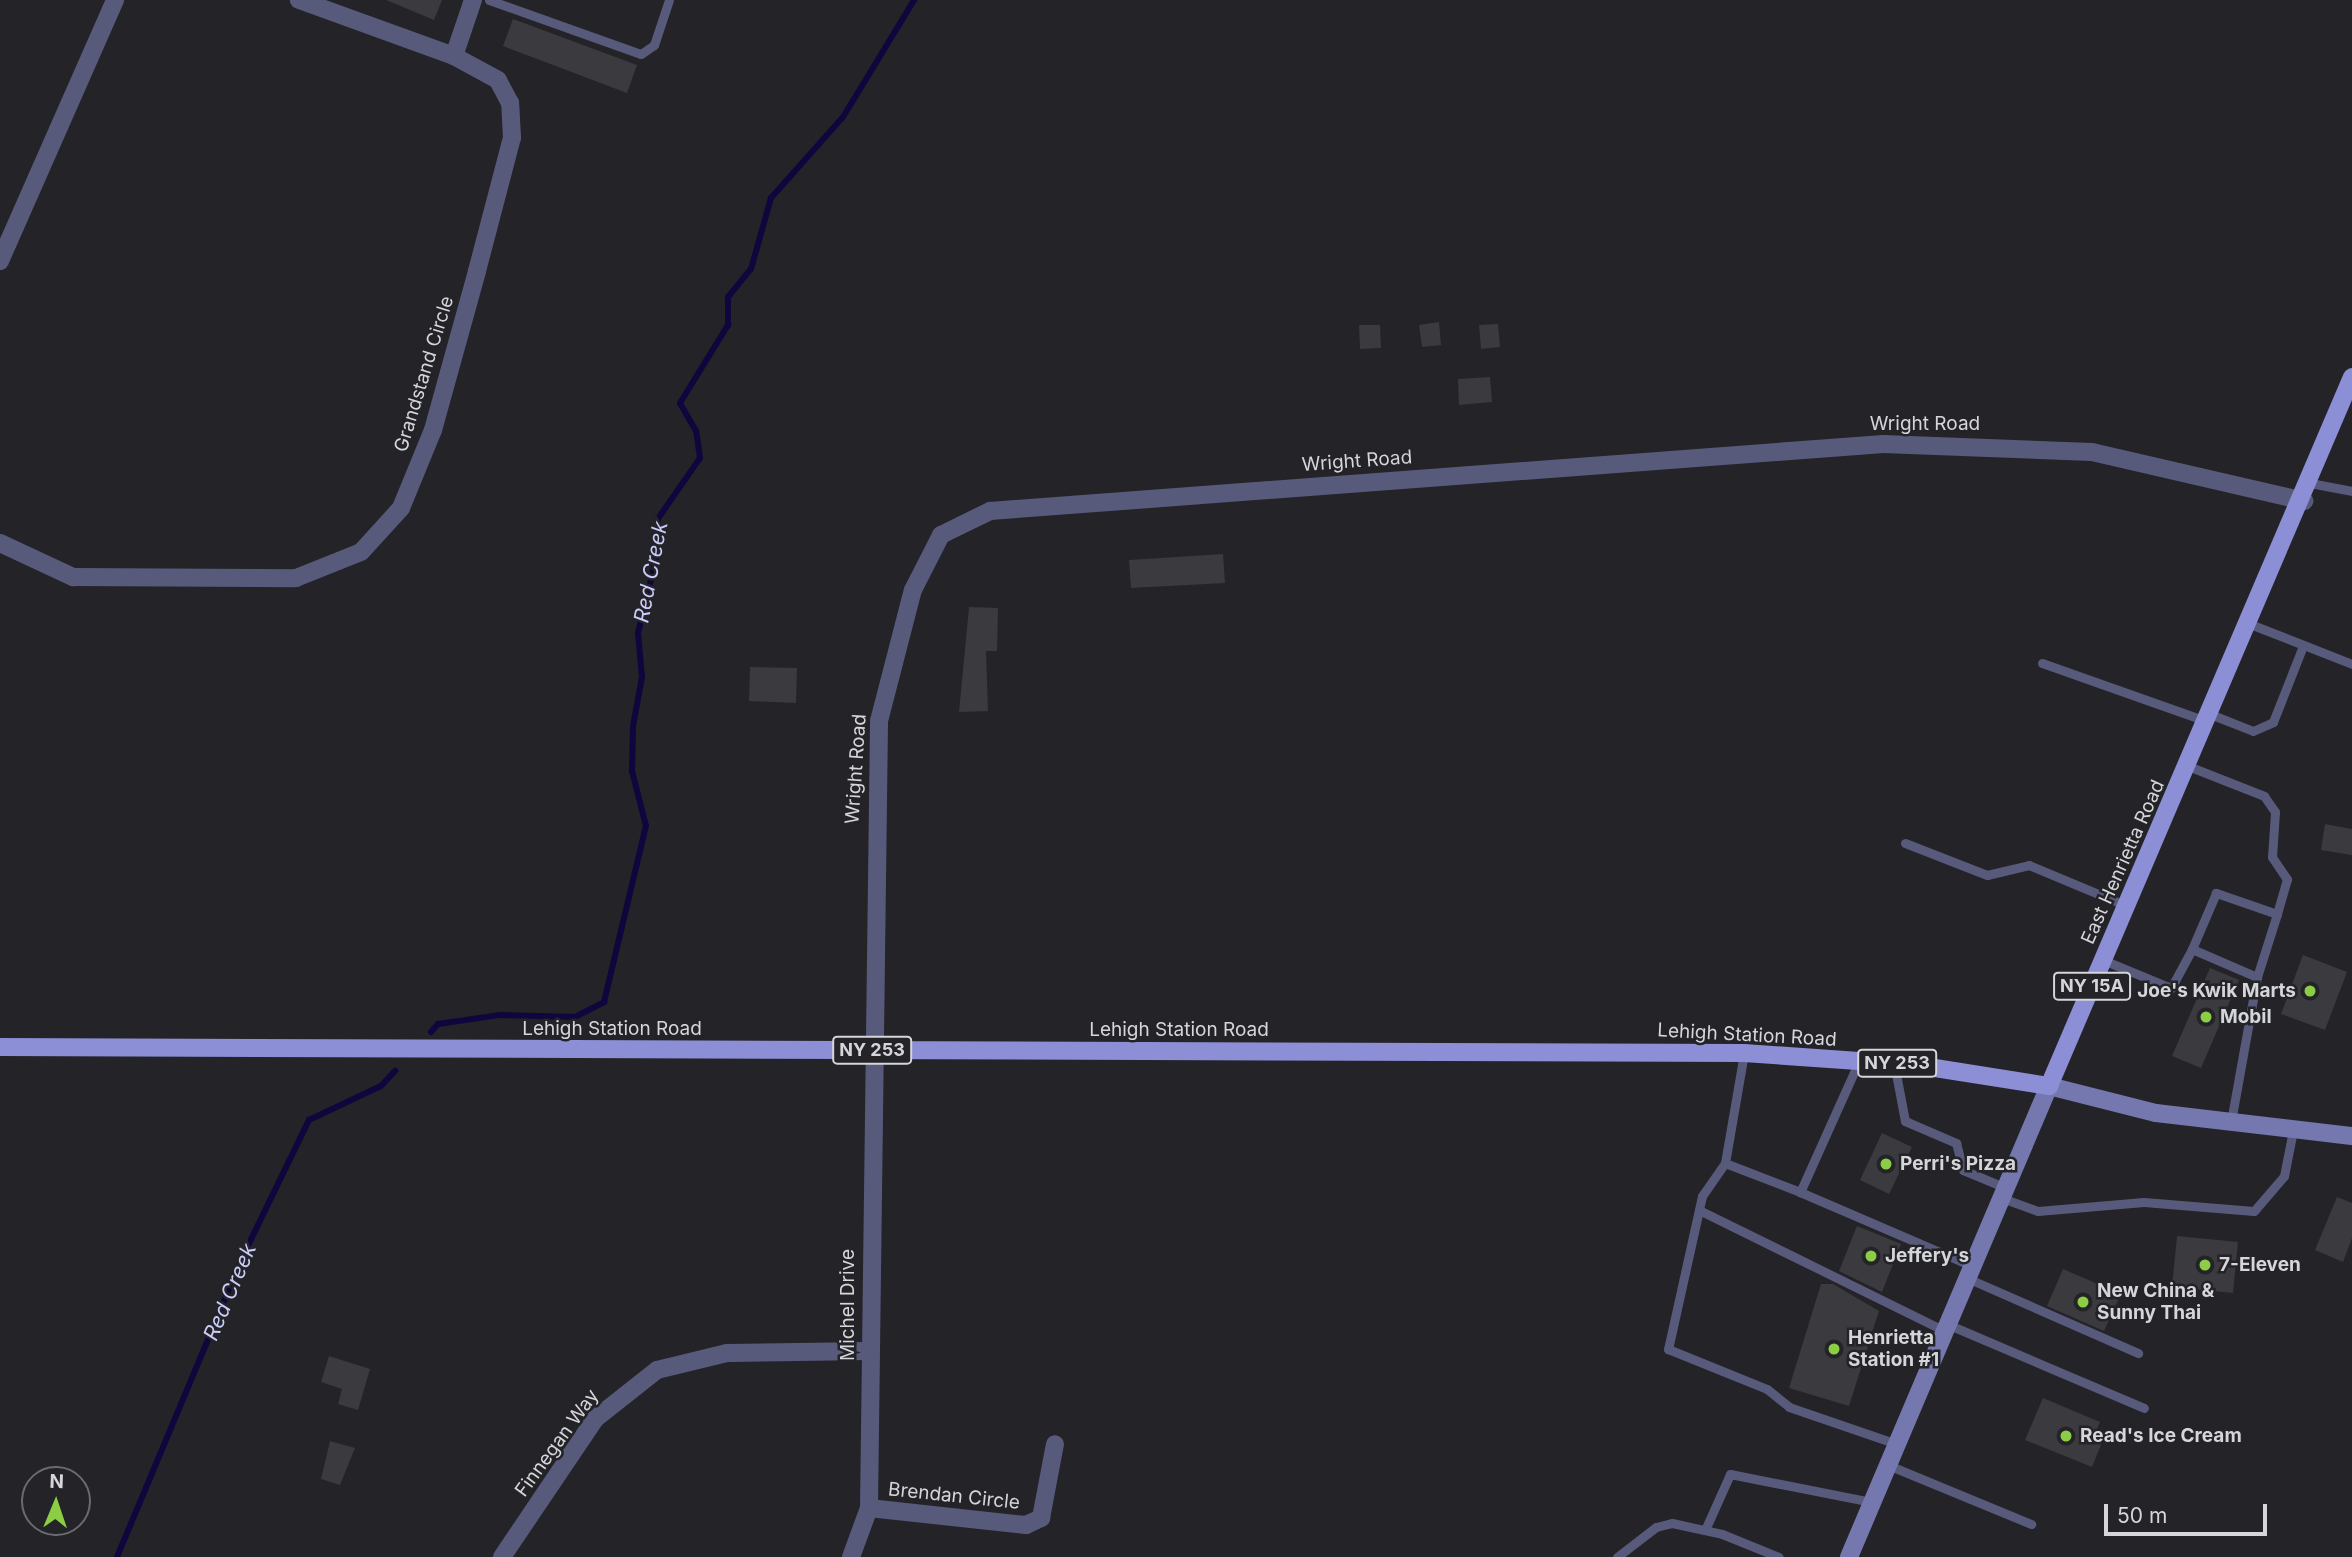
<!DOCTYPE html>
<style>
body{margin:0}
#map{position:relative;width:2352px;height:1557px;overflow:hidden;background:#232328;font-family:Inter,sans-serif}
div>[style]{position:absolute}
.stream>*{height:6px;margin:-3px;padding:0 3px;transform-origin:3px;border-radius:3px;background:#11053d}
.building>*{inset:0;background:#3a3a3f}
.lane>*{height:9px;margin:-4.5px;padding:0 4.5px;transform-origin:4.5px;border-radius:4.5px;background:#585a7c}
.street>*{height:18px;margin:-9px;padding:0 9px;transform-origin:9px;border-radius:9px;background:#585a7c}
.secondary>*{height:18px;margin:-9px;padding:0 9px;transform-origin:9px;border-radius:9px;background:#7577af}
.primary>*{height:18px;margin:-9px;padding:0 9px;transform-origin:9px;border-radius:9px;background:#8c8ed6}
.dots>*{width:19px;height:19px;translate:-50% -50%;box-sizing:border-box;border:4px solid #232328;border-radius:50%}
span{translate:-50% -50%;white-space:nowrap;text-align:center;line-height:1.15;-webkit-text-stroke:5px #232328;paint-order:stroke}
.shield-label span{padding:2px 5px;background:#232328;border:2px solid;border-radius:5px;-webkit-text-stroke-width:0}
.shield-label{font-size:18px;color:#d5d6d9;font-weight:700}
.street-label{font-size:19px;color:#d5d6d9}
.poi-label{font-size:19px;color:#d5d6d9;font-weight:700}
.right{translate:-100% -50%;text-align:right}
.left{translate:0 -50%;text-align:left}
.water-label{font-size:21px;color:#cacdf9;font-style:italic}
.north{position:absolute;left:21px;top:1466px;width:70px;height:70px;box-sizing:border-box;background:#232328;border:2px solid #6a6b6f;border-radius:50%;rotate:2deg;font-size:19px;font-weight:700;line-height:28px;text-align:center;color:#d5d6d9}
.north::after{content:'';display:block;margin:auto;width:24px;height:32px;background:#8bce46;clip-path:polygon(50% 0,100% 100%,50% 72%,0 100%)}
.scale{position:absolute;left:2104px;top:1504px;width:163px;height:32px;box-sizing:border-box;border:4px solid #d5d6d9;border-top:0;padding-left:9px;font-size:21px;line-height:24px;white-space:nowrap;color:#d5d6d9;-webkit-text-stroke:5px #232328;paint-order:stroke}
</style>
<div id="map">
<div class="stream">
<i style="left:431px;top:1032px;width:11px;rotate:-49deg"></i>
<i style="left:438px;top:1024px;width:63px;rotate:-8.3deg"></i>
<i style="left:500px;top:1015px;width:75px;rotate:1.5deg"></i>
<i style="left:575px;top:1017px;width:33px;rotate:-27deg"></i>
<i style="left:604px;top:1002px;width:181px;rotate:-76.6deg"></i>
<i style="left:646px;top:826px;width:57px;rotate:-104.3deg"></i>
<i style="left:632px;top:771px;width:45px;rotate:-88.7deg"></i>
<i style="left:633px;top:726px;width:50px;rotate:-79.6deg"></i>
<i style="left:642px;top:677px;width:44px;rotate:-95.2deg"></i>
<i style="left:638px;top:633px;width:93px;rotate:-76.3deg"></i>
<i style="left:660px;top:543px;width:23px;rotate:-97deg"></i>
<i style="left:657px;top:520px;width:75px;rotate:-55.3deg"></i>
<i style="left:700px;top:458px;width:27px;rotate:-98deg"></i>
<i style="left:696px;top:431px;width:32px;rotate:-120deg"></i>
<i style="left:680px;top:403px;width:92px;rotate:-58.4deg"></i>
<i style="left:728px;top:325px;width:28px;rotate:-90deg"></i>
<i style="left:728px;top:297px;width:36px;rotate:-51deg"></i>
<i style="left:751px;top:269px;width:74px;rotate:-74.3deg"></i>
<i style="left:771px;top:198px;width:108px;rotate:-48.4deg"></i>
<i style="left:843px;top:117px;width:137px;rotate:-58.7deg"></i>
<i style="left:117px;top:1557px;width:322px;rotate:-67.3deg"></i>
<i style="left:241px;top:1260px;width:156px;rotate:-64.1deg"></i>
<i style="left:309px;top:1120px;width:80px;rotate:-25.3deg"></i>
<i style="left:381px;top:1086px;width:21px;rotate:-47deg"></i>
</div>
<div class="building">
<i style="clip-path:polygon(386px 0,442px 0,434px 20px)"></i>
<i style="clip-path:polygon(513px 19px,637px 65px,627px 93px,503px 46px)"></i>
<i style="clip-path:polygon(1439px 322px,1441px 345px,1422px 347px,1419px 325px)"></i>
<i style="clip-path:polygon(1498px 324px,1500px 347px,1481px 349px,1479px 325px)"></i>
<i style="clip-path:polygon(1359px 325px,1380px 325px,1381px 348px,1360px 349px)"></i>
<i style="clip-path:polygon(1490px 377px,1492px 402px,1459px 405px,1458px 379px)"></i>
<i style="clip-path:polygon(1223px 554px,1225px 583px,1131px 588px,1129px 560px)"></i>
<i style="clip-path:polygon(969px 607px,998px 608px,997px 651px,986px 651px,988px 711px,959px 712px)"></i>
<i style="clip-path:polygon(750px 667px,797px 668px,796px 703px,749px 701px)"></i>
<i style="clip-path:polygon(2325px 824px,2352px 829px,2352px 855px,2321px 850px)"></i>
<i style="clip-path:polygon(2303px 955px,2347px 972px,2325px 1030px,2281px 1014px)"></i>
<i style="clip-path:polygon(2210px 968px,2239px 980px,2201px 1068px,2172px 1056px)"></i>
<i style="clip-path:polygon(1882px 1133px,1912px 1147px,1889px 1194px,1860px 1180px)"></i>
<i style="clip-path:polygon(2337px 1197px,2352px 1203px,2352px 1238px,2343px 1262px,2315px 1250px)"></i>
<i style="clip-path:polygon(1857px 1226px,1901px 1244px,1882px 1292px,1839px 1271px)"></i>
<i style="clip-path:polygon(2177px 1236px,2238px 1242px,2233px 1293px,2172px 1287px)"></i>
<i style="clip-path:polygon(2063px 1269px,2121px 1294px,2104px 1331px,2047px 1306px)"></i>
<i style="clip-path:polygon(1821px 1284px,1833px 1284px,1879px 1311px,1849px 1406px,1789px 1388px)"></i>
<i style="clip-path:polygon(329px 1356px,370px 1369px,358px 1410px,338px 1404px,342px 1389px,321px 1382px)"></i>
<i style="clip-path:polygon(2043px 1398px,2100px 1422px,2097px 1429px,2106px 1432px,2092px 1467px,2025px 1440px)"></i>
<i style="clip-path:polygon(330px 1441px,355px 1448px,340px 1485px,321px 1479px)"></i>
</div>
<div class="lane">
<i style="left:489px;top:0;width:161px;rotate:19.6deg"></i>
<i style="left:641px;top:54px;width:16px;rotate:-35deg"></i>
<i style="left:654px;top:45px;width:47px;rotate:-71.6deg"></i>
<i style="left:2310px;top:483px;width:43px;rotate:10.8deg"></i>
<i style="left:2250px;top:624px;width:110px;rotate:21.4deg"></i>
<i style="left:2042px;top:663px;width:174px;rotate:19.5deg"></i>
<i style="left:2210px;top:714px;width:46px;rotate:21.6deg"></i>
<i style="left:2253px;top:731px;width:22px;rotate:-24deg"></i>
<i style="left:2273px;top:722px;width:82px;rotate:-68.5deg"></i>
<i style="left:2188px;top:766px;width:82px;rotate:21.5deg"></i>
<i style="left:2264px;top:796px;width:19px;rotate:55deg"></i>
<i style="left:2275px;top:812px;width:45px;rotate:93.8deg"></i>
<i style="left:2272px;top:857px;width:27px;rotate:56deg"></i>
<i style="left:2287px;top:879px;width:36px;rotate:106deg"></i>
<i style="left:2277px;top:914px;width:65px;rotate:-161deg"></i>
<i style="left:2216px;top:893px;width:61px;rotate:113.2deg"></i>
<i style="left:1905px;top:843px;width:88px;rotate:21.3deg"></i>
<i style="left:1987px;top:875px;width:43px;rotate:-13.4deg"></i>
<i style="left:2029px;top:865px;width:106px;rotate:22.7deg"></i>
<i style="left:2103px;top:960px;width:74px;rotate:22.4deg"></i>
<i style="left:2171px;top:988px;width:44px;rotate:-61.7deg"></i>
<i style="left:2192px;top:949px;width:71px;rotate:23.3deg"></i>
<i style="left:2257px;top:977px;width:147px;rotate:100.2deg"></i>
<i style="left:2257px;top:977px;width:66px;rotate:-72.4deg"></i>
<i style="left:1744px;top:1053px;width:112px;rotate:99.8deg"></i>
<i style="left:1725px;top:1163px;width:80px;rotate:21.1deg"></i>
<i style="left:1859px;top:1061px;width:144px;rotate:114.2deg"></i>
<i style="left:1800px;top:1192px;width:187px;rotate:23.3deg"></i>
<i style="left:1894px;top:1063px;width:59px;rotate:79.3deg"></i>
<i style="left:1905px;top:1121px;width:56px;rotate:23.3deg"></i>
<i style="left:1956px;top:1143px;width:28px;rotate:75deg"></i>
<i style="left:1963px;top:1170px;width:47px;rotate:22.7deg"></i>
<i style="left:1725px;top:1163px;width:40px;rotate:124.9deg"></i>
<i style="left:1702px;top:1196px;width:157px;rotate:102.5deg"></i>
<i style="left:1668px;top:1349px;width:107px;rotate:22deg"></i>
<i style="left:1767px;top:1389px;width:28px;rotate:39deg"></i>
<i style="left:1789px;top:1407px;width:114px;rotate:18.9deg"></i>
<i style="left:2002px;top:1198px;width:38px;rotate:20deg"></i>
<i style="left:2038px;top:1211px;width:106px;rotate:-4.9deg"></i>
<i style="left:2144px;top:1202px;width:110px;rotate:4.7deg"></i>
<i style="left:2254px;top:1211px;width:46px;rotate:-49.4deg"></i>
<i style="left:2284px;top:1176px;width:47px;rotate:-78.9deg"></i>
<i style="left:1699px;top:1210px;width:274px;rotate:26.2deg"></i>
<i style="left:1967px;top:1278px;width:187px;rotate:23.7deg"></i>
<i style="left:1947px;top:1324px;width:214px;rotate:23.1deg"></i>
<i style="left:1888px;top:1465px;width:155px;rotate:22.4deg"></i>
<i style="left:1705px;top:1530px;width:61px;rotate:-65.9deg"></i>
<i style="left:1730px;top:1474px;width:145px;rotate:11.2deg"></i>
<i style="left:1617px;top:1557px;width:49px;rotate:-37.6deg"></i>
<i style="left:1656px;top:1527px;width:16px;rotate:-14deg"></i>
<i style="left:1672px;top:1523px;width:51px;rotate:12.4deg"></i>
<i style="left:1722px;top:1534px;width:61px;rotate:22deg"></i>
</div>
<div class="street">
<i style="left:454px;top:56px;width:59px;rotate:-71.3deg"></i>
<i style="left:0;top:261px;width:285px;rotate:-66.2deg"></i>
<i style="left:0;top:543px;width:81px;rotate:25deg"></i>
<i style="left:73px;top:577px;width:223px;rotate:0.3deg"></i>
<i style="left:296px;top:578px;width:70px;rotate:-21.8deg"></i>
<i style="left:361px;top:552px;width:59px;rotate:-47.7deg"></i>
<i style="left:401px;top:508px;width:84px;rotate:-67.7deg"></i>
<i style="left:433px;top:430px;width:165px;rotate:-74.5deg"></i>
<i style="left:477px;top:271px;width:138px;rotate:-75.3deg"></i>
<i style="left:512px;top:138px;width:35px;rotate:-93deg"></i>
<i style="left:510px;top:103px;width:26px;rotate:-118deg"></i>
<i style="left:498px;top:80px;width:50px;rotate:-151.4deg"></i>
<i style="left:454px;top:56px;width:165px;rotate:-160.1deg"></i>
<i style="left:869px;top:1508px;width:158px;rotate:6.2deg"></i>
<i style="left:1026px;top:1525px;width:17px;rotate:-25deg"></i>
<i style="left:1041px;top:1518px;width:75px;rotate:-79.3deg"></i>
<i style="left:502px;top:1557px;width:166px;rotate:-56deg"></i>
<i style="left:595px;top:1419px;width:79px;rotate:-38.3deg"></i>
<i style="left:657px;top:1370px;width:72px;rotate:-13.7deg"></i>
<i style="left:727px;top:1353px;width:142px;rotate:-0.8deg"></i>
<i style="left:851px;top:1557px;width:52px;rotate:-69.8deg"></i>
<i style="left:869px;top:1508px;width:787px;rotate:-89.27deg"></i>
<i style="left:879px;top:721px;width:135px;rotate:-75.5deg"></i>
<i style="left:913px;top:590px;width:62px;rotate:-63deg"></i>
<i style="left:941px;top:535px;width:55px;rotate:-26.1deg"></i>
<i style="left:990px;top:511px;width:896px;rotate:-4.29deg"></i>
<i style="left:1883px;top:444px;width:209px;rotate:2.2deg"></i>
<i style="left:2092px;top:452px;width:218px;rotate:13deg"></i>
</div>
<div class="secondary">
<i style="left:1849px;top:1557px;width:512px;rotate:-66.99deg"></i>
<i style="left:2049px;top:1086px;width:110px;rotate:14.2deg"></i>
<i style="left:2156px;top:1113px;width:197px;rotate:6.7deg"></i>
</div>
<div class="primary">
<i style="left:0;top:1047px;width:1744px;rotate:0.2deg"></i>
<i style="left:1744px;top:1053px;width:172px;rotate:4deg"></i>
<i style="left:1916px;top:1065px;width:135px;rotate:9deg"></i>
<i style="left:2049px;top:1086px;width:771px;rotate:-66.86deg"></i>
</div>
<div class="dots">
<i style="left:2310px;top:991px;background:#8bce46"></i>
<i style="left:2206px;top:1017px;background:#8bce46"></i>
<i style="left:1886px;top:1164px;background:#8bce46"></i>
<i style="left:1871px;top:1256px;background:#8bce46"></i>
<i style="left:2205px;top:1265px;background:#8bce46"></i>
<i style="left:2083px;top:1302px;background:#8bce46"></i>
<i style="left:1834px;top:1349px;background:#8bce46"></i>
<i style="left:2066px;top:1436px;background:#8bce46"></i>
</div>
<div class="shield-label">
<span style="left:2092px;top:986px">NY 15A</span>
<span style="left:872px;top:1050px">NY 253</span>
<span style="left:1897px;top:1063px">NY 253</span>
</div>
<div class="street-label">
<span style="left:424px;top:374px;rotate:-73deg">Grandstand Circle</span>
<span style="left:1925px;top:424px">Wright Road</span>
<span style="left:1357px;top:461px;rotate:-4deg">Wright Road</span>
<span style="left:856px;top:769px;rotate:-86deg">Wright Road</span>
<span style="left:2123px;top:862px;rotate:-66deg">East Henrietta Road</span>
<span style="left:612px;top:1029px">Lehigh Station Road</span>
<span style="left:1179px;top:1030px">Lehigh Station Road</span>
<span style="left:1747px;top:1035px;rotate:3deg">Lehigh Station Road</span>
<span style="left:848px;top:1305px;rotate:-90deg">Michel Drive</span>
<span style="left:557px;top:1443px;rotate:-54deg">Finnegan Way</span>
<span style="left:954px;top:1496px;rotate:6deg">Brendan Circle</span>
</div>
<div class="poi-label">
<span class="right" style="left:2296px;top:991px">Joe's Kwik Marts</span>
<span class="left" style="left:2220px;top:1017px">Mobil</span>
<span class="left" style="left:1900px;top:1164px">Perri's Pizza</span>
<span class="left" style="left:1885px;top:1256px">Jeffery's</span>
<span class="left" style="left:2219px;top:1265px">7-Eleven</span>
<span class="left" style="left:2097px;top:1302px">New China &amp;<br>Sunny Thai</span>
<span class="left" style="left:1848px;top:1349px">Henrietta<br>Station #1</span>
<span class="left" style="left:2080px;top:1436px">Read's Ice Cream</span>
</div>
<div class="water-label">
<span style="left:651px;top:572px;rotate:-79deg">Red Creek</span>
<span style="left:230px;top:1292px;rotate:-67deg">Red Creek</span>
</div>
<div class="north">N</div>
<div class="scale">50 m</div>
</div>
